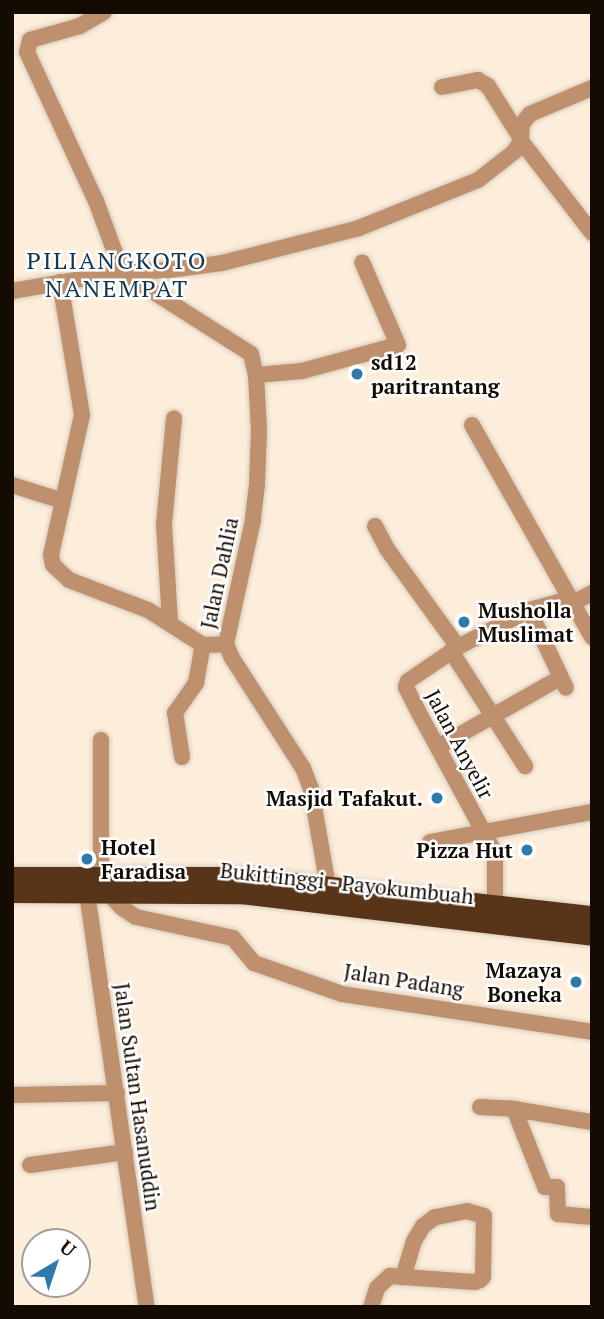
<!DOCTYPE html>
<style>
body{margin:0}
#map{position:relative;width:604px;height:1319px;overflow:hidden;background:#fdeedc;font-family:"PT Serif",serif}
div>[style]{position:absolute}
.roads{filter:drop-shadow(0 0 2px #d8cab9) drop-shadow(0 0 2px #d8cab9)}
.minor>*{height:16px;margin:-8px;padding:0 8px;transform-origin:8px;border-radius:8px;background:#bf906d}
.highway>*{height:21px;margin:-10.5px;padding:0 10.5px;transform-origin:10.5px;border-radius:10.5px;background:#583518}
.dots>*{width:19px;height:19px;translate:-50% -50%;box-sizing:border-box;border:4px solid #fff;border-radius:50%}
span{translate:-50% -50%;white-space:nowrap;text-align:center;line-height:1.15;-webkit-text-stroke:5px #fff;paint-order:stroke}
.poi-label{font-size:21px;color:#140c03;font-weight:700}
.left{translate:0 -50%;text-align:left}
.right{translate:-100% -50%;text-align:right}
.street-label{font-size:21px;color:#140c03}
.quarter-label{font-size:24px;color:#143851;letter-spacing:2px}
.frame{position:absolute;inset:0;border:14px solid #140c03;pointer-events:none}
.north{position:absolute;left:21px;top:1228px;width:70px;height:70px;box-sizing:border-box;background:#fff;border:2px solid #a19e9a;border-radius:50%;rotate:39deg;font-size:19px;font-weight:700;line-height:28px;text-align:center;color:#140c03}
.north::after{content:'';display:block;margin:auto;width:24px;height:32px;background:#2d7bad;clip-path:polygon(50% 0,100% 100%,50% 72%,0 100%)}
</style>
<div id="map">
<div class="roads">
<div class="minor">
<i style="left:104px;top:12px;width:28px;rotate:150deg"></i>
<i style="left:80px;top:26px;width:52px;rotate:164.4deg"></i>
<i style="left:30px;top:40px;width:12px;rotate:104deg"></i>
<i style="left:27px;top:52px;width:164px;rotate:65.2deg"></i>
<i style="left:96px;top:201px;width:76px;rotate:69.9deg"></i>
<i style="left:122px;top:272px;width:153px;rotate:32.4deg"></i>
<i style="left:251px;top:354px;width:22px;rotate:77deg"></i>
<i style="left:256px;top:375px;width:55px;rotate:86.9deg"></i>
<i style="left:259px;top:430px;width:55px;rotate:92.1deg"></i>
<i style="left:257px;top:485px;width:35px;rotate:97deg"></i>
<i style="left:253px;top:520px;width:127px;rotate:102.3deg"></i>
<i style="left:226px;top:644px;width:15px;rotate:67deg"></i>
<i style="left:232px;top:658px;width:131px;rotate:57.2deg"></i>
<i style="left:303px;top:768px;width:22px;rotate:69deg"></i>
<i style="left:311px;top:789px;width:98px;rotate:80.1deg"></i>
<i style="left:442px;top:87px;width:37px;rotate:-11deg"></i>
<i style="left:478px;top:80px;width:12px;rotate:31deg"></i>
<i style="left:488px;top:86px;width:60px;rotate:57.9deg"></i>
<i style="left:521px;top:141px;width:116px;rotate:52.3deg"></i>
<i style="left:60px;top:282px;width:135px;rotate:80.6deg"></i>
<i style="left:82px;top:415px;width:143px;rotate:102.5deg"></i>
<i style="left:51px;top:555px;width:10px;rotate:79deg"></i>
<i style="left:53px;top:565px;width:22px;rotate:43deg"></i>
<i style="left:69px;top:580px;width:85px;rotate:20.8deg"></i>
<i style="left:148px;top:610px;width:65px;rotate:32.5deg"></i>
<i style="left:203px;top:645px;width:23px;rotate:-2deg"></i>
<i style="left:12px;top:291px;width:112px;rotate:-9.8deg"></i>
<i style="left:122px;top:272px;width:47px;rotate:-2.4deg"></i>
<i style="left:169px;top:270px;width:53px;rotate:-7.5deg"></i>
<i style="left:222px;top:263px;width:141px;rotate:-14.3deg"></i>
<i style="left:359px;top:228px;width:128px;rotate:-22deg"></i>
<i style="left:478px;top:180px;width:46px;rotate:-37.9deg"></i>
<i style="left:514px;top:152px;width:13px;rotate:-58deg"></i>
<i style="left:521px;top:141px;width:17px;rotate:-87deg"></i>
<i style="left:522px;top:124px;width:13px;rotate:-51deg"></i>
<i style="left:530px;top:114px;width:67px;rotate:-22.8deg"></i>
<i style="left:256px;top:375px;width:46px;rotate:-5deg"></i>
<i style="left:302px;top:371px;width:99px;rotate:-15.2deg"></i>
<i style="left:398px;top:345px;width:90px;rotate:-113.4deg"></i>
<i style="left:472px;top:425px;width:244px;rotate:60.5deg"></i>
<i style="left:12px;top:485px;width:53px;rotate:17.4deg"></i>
<i style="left:375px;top:526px;width:26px;rotate:62deg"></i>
<i style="left:387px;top:549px;width:121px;rotate:54.1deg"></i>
<i style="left:529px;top:610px;width:86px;rotate:64.6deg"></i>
<i style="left:170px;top:622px;width:98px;rotate:-93.5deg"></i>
<i style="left:164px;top:524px;width:106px;rotate:-84.6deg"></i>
<i style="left:451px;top:651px;width:137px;rotate:57.2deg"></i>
<i style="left:438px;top:747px;width:140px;rotate:-29.5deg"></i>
<i style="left:182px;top:757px;width:45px;rotate:-99deg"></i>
<i style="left:175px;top:713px;width:37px;rotate:-55deg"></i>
<i style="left:196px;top:683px;width:39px;rotate:-80deg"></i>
<i style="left:430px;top:842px;width:165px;rotate:-10.5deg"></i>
<i style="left:101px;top:876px;width:136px;rotate:-90deg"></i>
<i style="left:87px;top:893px;width:418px;rotate:81.8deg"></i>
<i style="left:109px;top:894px;width:18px;rotate:47deg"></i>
<i style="left:121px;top:907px;width:18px;rotate:34deg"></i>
<i style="left:136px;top:917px;width:99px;rotate:12.2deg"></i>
<i style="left:233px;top:938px;width:33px;rotate:50deg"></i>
<i style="left:254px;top:963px;width:93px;rotate:19.4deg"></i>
<i style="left:342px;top:994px;width:253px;rotate:8.6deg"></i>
<i style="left:495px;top:903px;width:50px;rotate:-90deg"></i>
<i style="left:495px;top:853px;width:159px;rotate:-118.5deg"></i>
<i style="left:419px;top:713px;width:29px;rotate:-117deg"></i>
<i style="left:406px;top:687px;width:6px;rotate:-72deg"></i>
<i style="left:408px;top:681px;width:60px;rotate:-34.2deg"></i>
<i style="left:458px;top:647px;width:80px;rotate:-27.5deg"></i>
<i style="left:529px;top:610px;width:30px;rotate:-15deg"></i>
<i style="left:558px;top:602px;width:15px;rotate:4deg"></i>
<i style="left:573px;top:603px;width:21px;rotate:-28deg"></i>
<i style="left:12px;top:1095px;width:105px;rotate:-1.1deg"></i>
<i style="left:480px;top:1107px;width:34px;rotate:3deg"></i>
<i style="left:514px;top:1109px;width:79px;rotate:9.5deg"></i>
<i style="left:514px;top:1109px;width:84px;rotate:68.3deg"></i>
<i style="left:545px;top:1187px;width:12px"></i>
<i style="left:557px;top:1187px;width:27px;rotate:88deg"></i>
<i style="left:558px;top:1214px;width:34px;rotate:5deg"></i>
<i style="left:30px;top:1165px;width:96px;rotate:-7.8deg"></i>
<i style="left:371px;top:1307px;width:20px;rotate:-72deg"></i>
<i style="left:377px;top:1288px;width:18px;rotate:-43deg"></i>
<i style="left:390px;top:1276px;width:13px;rotate:4deg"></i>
<i style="left:403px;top:1277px;width:72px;rotate:4deg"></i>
<i style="left:475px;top:1282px;width:5px;rotate:-22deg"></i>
<i style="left:480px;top:1280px;width:4px;rotate:-45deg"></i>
<i style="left:483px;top:1277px;width:61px;rotate:-89.1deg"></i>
<i style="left:484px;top:1216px;width:18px;rotate:-164deg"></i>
<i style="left:467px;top:1211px;width:33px;rotate:169deg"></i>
<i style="left:435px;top:1217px;width:15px;rotate:143deg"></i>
<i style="left:423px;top:1226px;width:17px;rotate:121deg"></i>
<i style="left:414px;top:1241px;width:38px;rotate:107deg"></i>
</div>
<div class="highway">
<i style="left:12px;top:877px;width:230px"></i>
<i style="left:242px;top:877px;width:352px;rotate:6.4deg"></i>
<i style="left:12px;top:892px;width:229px;rotate:0.3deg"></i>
<i style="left:241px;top:893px;width:354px;rotate:6.8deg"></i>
</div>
</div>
<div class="dots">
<i style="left:357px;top:374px;background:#2d7bad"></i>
<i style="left:464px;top:622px;background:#2d7bad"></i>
<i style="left:437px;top:798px;background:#2d7bad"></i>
<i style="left:527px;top:850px;background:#2d7bad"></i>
<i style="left:87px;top:859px;background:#2d7bad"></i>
<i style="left:576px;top:982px;background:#2d7bad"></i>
</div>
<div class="poi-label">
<span class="left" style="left:371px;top:374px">sd12<br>paritrantang</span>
<span class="left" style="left:478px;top:622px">Musholla<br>Muslimat</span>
<span class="right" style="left:423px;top:798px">Masjid Tafakut.</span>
<span class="left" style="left:101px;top:859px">Hotel<br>Faradisa</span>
<span class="right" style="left:513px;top:850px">Pizza Hut</span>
<span class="right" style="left:562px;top:982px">Mazaya<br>Boneka</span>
</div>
<div class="street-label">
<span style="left:219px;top:573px;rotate:-78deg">Jalan Dahlia</span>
<span style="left:460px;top:744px;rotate:62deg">Jalan Anyelir</span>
<span style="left:347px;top:883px;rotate:6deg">Bukittinggi - Payokumbuah</span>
<span style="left:404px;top:980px;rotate:9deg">Jalan Padang</span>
<span style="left:138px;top:1097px;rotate:82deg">Jalan Sultan Hasanuddin</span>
</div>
<div class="quarter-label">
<span style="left:117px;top:275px">PILIANGKOTO<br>NANEMPAT</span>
</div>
<div class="frame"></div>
<div class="north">U</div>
</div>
